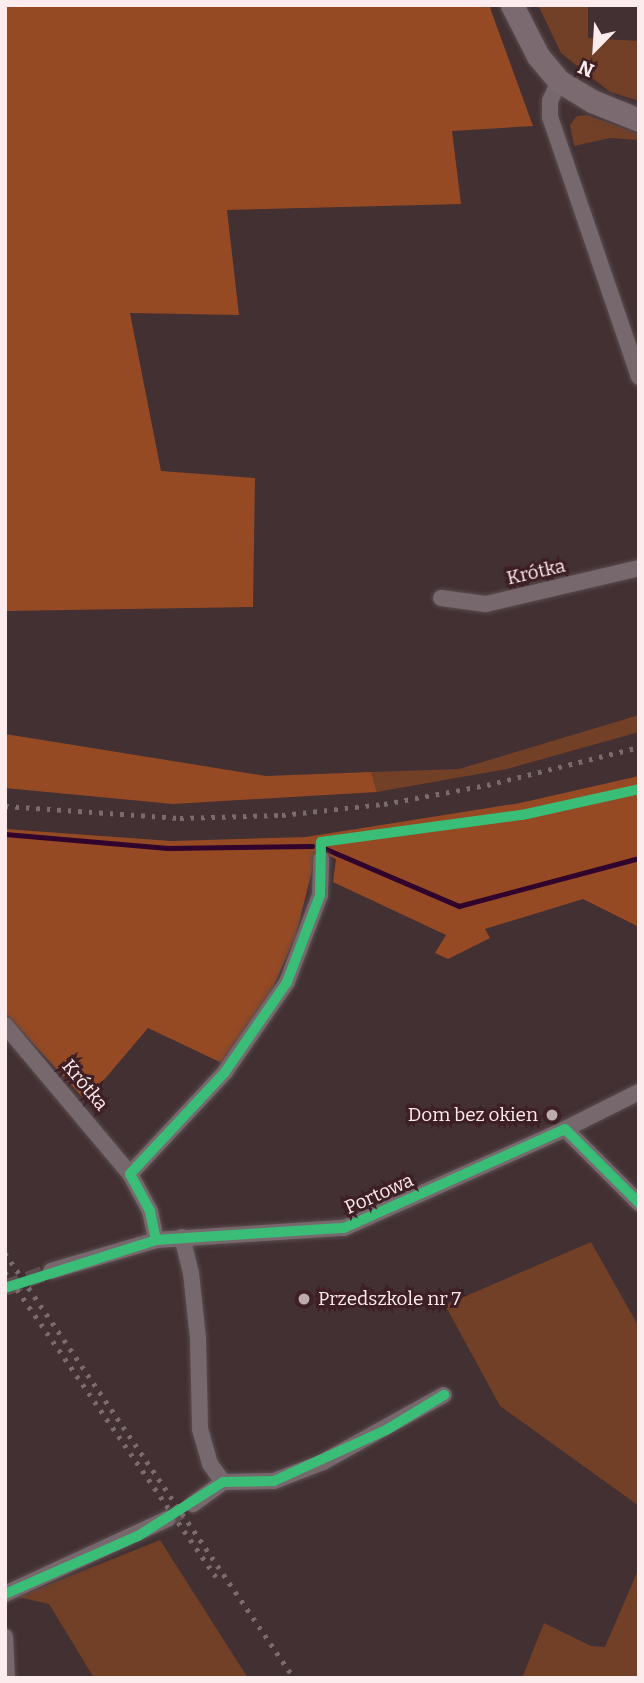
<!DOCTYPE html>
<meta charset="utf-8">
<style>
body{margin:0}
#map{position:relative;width:644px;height:1683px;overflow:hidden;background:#423033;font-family:Bitter,serif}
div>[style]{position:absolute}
.green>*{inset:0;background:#723f27}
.forest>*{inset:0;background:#954a24}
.stream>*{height:4.5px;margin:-2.25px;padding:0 2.25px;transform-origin:2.25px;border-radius:2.25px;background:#30042c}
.street-tunnel>*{height:16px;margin-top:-8px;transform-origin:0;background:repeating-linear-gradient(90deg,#5e4c4f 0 16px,transparent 0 24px)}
.roads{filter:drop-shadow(0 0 2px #5a4c4e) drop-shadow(0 0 2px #5a4c4e)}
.street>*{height:16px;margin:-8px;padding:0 8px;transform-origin:8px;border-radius:8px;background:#77686e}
.secondary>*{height:23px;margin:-11.5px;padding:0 11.5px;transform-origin:11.5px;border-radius:11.5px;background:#7b6a70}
.rail>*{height:4.5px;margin-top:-2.25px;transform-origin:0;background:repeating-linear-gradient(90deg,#796b6e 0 3.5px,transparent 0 10.5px)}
.cycleway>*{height:10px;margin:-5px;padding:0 5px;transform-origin:5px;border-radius:5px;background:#3abd76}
.dots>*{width:19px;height:19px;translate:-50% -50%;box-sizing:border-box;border:4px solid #3e1f25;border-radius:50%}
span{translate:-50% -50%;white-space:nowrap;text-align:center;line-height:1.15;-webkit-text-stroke:6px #3e1f25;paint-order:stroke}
.street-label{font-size:19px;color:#fdecee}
.poi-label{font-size:19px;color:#fdecee}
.right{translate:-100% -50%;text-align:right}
.left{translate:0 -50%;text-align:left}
.frame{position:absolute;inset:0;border:7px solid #fdecee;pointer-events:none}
.north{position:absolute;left:560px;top:14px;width:70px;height:70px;-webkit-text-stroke:5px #3e1f25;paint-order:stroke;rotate:204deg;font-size:19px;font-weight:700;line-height:28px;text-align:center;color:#fdecee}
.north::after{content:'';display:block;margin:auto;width:24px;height:32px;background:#fdecee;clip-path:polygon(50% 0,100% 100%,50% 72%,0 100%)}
</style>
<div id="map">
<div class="green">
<i style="clip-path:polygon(538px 5px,588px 5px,588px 38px,639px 41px,639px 101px,610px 92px,561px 53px)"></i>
<i style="clip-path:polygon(587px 115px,639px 134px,639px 140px,610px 138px,574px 146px,570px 125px,577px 116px)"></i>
<i style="clip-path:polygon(639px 715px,639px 732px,507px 769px,377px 792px,371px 772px,459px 769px)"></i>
<i style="clip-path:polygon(591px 1242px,639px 1327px,639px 1506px,500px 1406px,445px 1305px)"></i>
<i style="clip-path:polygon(160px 1540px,248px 1678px,94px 1678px,49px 1604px,18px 1597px)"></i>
<i style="clip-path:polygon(639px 1568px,639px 1678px,522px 1678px,544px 1623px,591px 1646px,605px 1647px)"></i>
</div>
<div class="forest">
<i style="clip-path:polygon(5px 5px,489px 5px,533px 126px,452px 131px,461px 204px,227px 210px,239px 315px,130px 313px,161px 471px,255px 478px,253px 607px,5px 611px)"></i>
<i style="clip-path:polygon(5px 734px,266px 776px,371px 772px,377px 792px,173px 804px,5px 788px)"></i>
<i style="clip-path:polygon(639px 776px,639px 927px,583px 899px,485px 929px,490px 938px,448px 959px,435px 953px,446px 935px,333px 882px,336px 859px,317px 851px,296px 935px,268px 999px,224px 1064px,148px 1028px,86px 1101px,5px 1013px,5px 829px,171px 841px,306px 837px,520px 803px)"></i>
</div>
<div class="stream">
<i style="left:5px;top:834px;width:163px;rotate:4.9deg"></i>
<i style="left:167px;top:848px;width:145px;rotate:-0.8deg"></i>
<i style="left:324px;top:848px;width:147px;rotate:23.2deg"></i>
<i style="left:459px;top:906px;width:186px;rotate:-14.9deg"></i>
</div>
<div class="street-tunnel">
<i style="left:5px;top:1288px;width:49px;rotate:-20.3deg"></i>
<i style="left:167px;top:1519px;width:30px;rotate:-30deg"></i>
</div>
<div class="roads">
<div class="street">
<i style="left:559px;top:81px;width:22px;rotate:114deg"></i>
<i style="left:550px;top:101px;width:16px;rotate:90deg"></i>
<i style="left:550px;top:117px;width:275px;rotate:71.1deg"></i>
<i style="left:441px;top:598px;width:45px;rotate:7.6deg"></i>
<i style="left:486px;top:604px;width:157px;rotate:-13.2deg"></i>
<i style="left:5px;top:1025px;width:194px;rotate:50deg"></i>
<i style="left:130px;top:1174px;width:42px;rotate:61.6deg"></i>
<i style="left:150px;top:1211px;width:30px;rotate:78deg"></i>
<i style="left:565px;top:1129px;width:83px;rotate:-26.6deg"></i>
<i style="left:130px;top:1174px;width:139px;rotate:-47deg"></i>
<i style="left:225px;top:1072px;width:109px;rotate:-55.4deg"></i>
<i style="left:287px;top:982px;width:93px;rotate:-69.2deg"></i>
<i style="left:320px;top:895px;width:36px;rotate:-88deg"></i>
<i style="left:182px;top:1237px;width:37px;rotate:76deg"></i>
<i style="left:191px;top:1273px;width:65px;rotate:83.9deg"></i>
<i style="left:198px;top:1338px;width:91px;rotate:88.7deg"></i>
<i style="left:200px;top:1429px;width:36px;rotate:74deg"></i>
<i style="left:210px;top:1464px;width:22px;rotate:54deg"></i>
<i style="left:51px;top:1271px;width:109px;rotate:-16.4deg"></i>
<i style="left:156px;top:1240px;width:188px;rotate:-3.7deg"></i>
<i style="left:344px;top:1228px;width:242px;rotate:-24.1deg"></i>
<i style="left:565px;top:1129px;width:105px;rotate:45deg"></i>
<i style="left:193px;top:1504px;width:37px;rotate:-36deg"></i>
<i style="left:223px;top:1482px;width:51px;rotate:-1.1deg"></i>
<i style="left:274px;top:1481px;width:53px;rotate:-21.2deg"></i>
<i style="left:323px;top:1462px;width:138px;rotate:-29deg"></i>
<i style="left:5px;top:1594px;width:179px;rotate:-24.8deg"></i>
<i style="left:5px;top:1637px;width:41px;rotate:87.2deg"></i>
</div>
<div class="secondary">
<i style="left:512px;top:5px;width:57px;rotate:63deg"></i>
<i style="left:538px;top:56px;width:33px;rotate:50deg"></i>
<i style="left:559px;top:81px;width:39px;rotate:31deg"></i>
<i style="left:592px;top:101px;width:51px;rotate:22deg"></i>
</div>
</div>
<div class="rail">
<i style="left:5px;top:806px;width:175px;rotate:3.9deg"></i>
<i style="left:180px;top:818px;width:102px;rotate:-1.7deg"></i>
<i style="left:282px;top:815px;width:103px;rotate:-6.2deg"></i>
<i style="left:384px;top:804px;width:105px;rotate:-10.5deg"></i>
<i style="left:487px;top:785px;width:157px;rotate:-14deg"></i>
<i style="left:5px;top:1253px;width:514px;rotate:55.78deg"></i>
<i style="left:5px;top:1272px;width:371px;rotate:55.3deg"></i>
</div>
<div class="cycleway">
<i style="left:156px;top:1240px;width:30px;rotate:-102deg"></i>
<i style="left:150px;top:1211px;width:42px;rotate:-118.4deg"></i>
<i style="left:130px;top:1174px;width:139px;rotate:-47deg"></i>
<i style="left:225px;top:1072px;width:109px;rotate:-55.4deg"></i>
<i style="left:287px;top:982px;width:93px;rotate:-69.2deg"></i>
<i style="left:320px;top:895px;width:53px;rotate:-88.9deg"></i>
<i style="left:321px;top:842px;width:203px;rotate:-7.7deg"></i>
<i style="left:522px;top:815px;width:120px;rotate:-12.5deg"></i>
<i style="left:5px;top:1288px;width:158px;rotate:-17.6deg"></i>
<i style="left:156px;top:1240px;width:188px;rotate:-3.7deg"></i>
<i style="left:344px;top:1228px;width:242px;rotate:-24.1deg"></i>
<i style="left:565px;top:1129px;width:105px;rotate:45deg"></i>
<i style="left:5px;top:1594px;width:145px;rotate:-23.6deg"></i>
<i style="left:138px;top:1536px;width:101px;rotate:-32.4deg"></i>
<i style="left:223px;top:1482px;width:51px;rotate:-1.1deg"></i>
<i style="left:274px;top:1481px;width:123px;rotate:-24.5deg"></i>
<i style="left:386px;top:1430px;width:68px;rotate:-31.1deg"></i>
</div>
<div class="dots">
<i style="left:552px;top:1115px;background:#bcaaad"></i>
<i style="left:304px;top:1299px;background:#bcaaad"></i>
</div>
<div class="street-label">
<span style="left:536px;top:572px;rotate:-13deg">Krótka</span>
<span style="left:85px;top:1085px;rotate:50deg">Krótka</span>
<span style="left:379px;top:1194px;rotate:-24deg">Portowa</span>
</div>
<div class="poi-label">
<span class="right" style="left:538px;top:1115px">Dom bez okien</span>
<span class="left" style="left:318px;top:1299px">Przedszkole nr 7</span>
</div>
<div class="frame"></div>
<div class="north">N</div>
</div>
